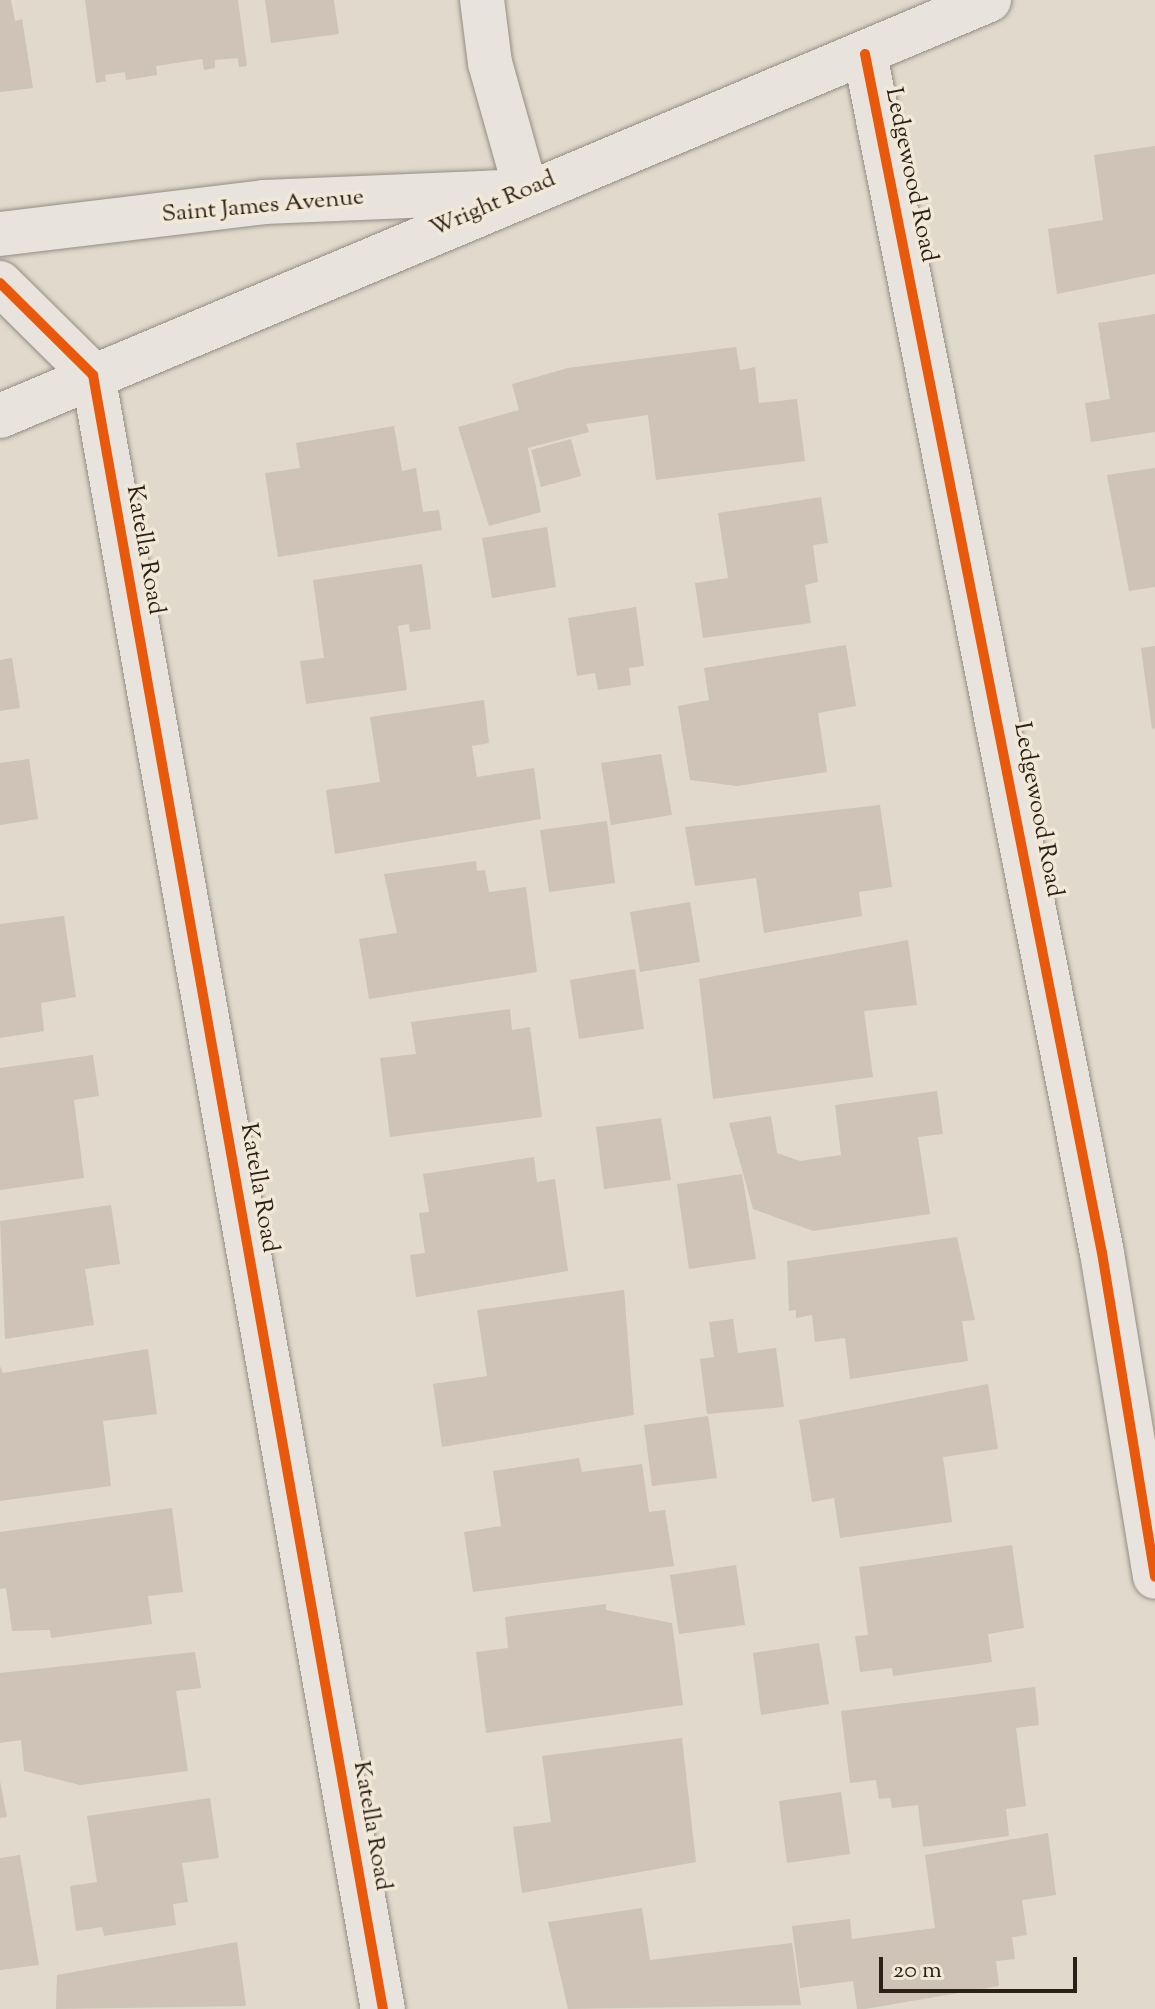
<!DOCTYPE html>
<style>
body{margin:0}
#map{position:relative;width:1155px;height:2009px;overflow:hidden;background:#e1d9cb;font-family:"Sorts Mill Goudy",serif}
div>[style]{position:absolute}
.building>*{inset:0;background:#cfc2b6}
.roads{filter:drop-shadow(0 0 2px #938e85) drop-shadow(0 0 2px #938e85)}
.street>*{height:44px;margin:-22px;padding:0 22px;transform-origin:22px;border-radius:22px;background:#e8e4dd}
.secondary>*{height:44px;margin:-22px;padding:0 22px;transform-origin:22px;border-radius:22px;background:#e8e4dd}
.cycleway>*{height:10px;margin:-5px;padding:0 5px;transform-origin:5px;border-radius:5px;background:#e8590c}
span{translate:-50% -50%;white-space:nowrap;text-align:center;line-height:1.15;-webkit-text-stroke:7px #f2e8d7;paint-order:stroke}
.street-label{font-size:24px;color:#2c2119}
.scale{position:absolute;left:879px;top:1957px;width:198px;height:36px;box-sizing:border-box;border:4px solid #2c2119;border-top:0;padding-left:10px;font-size:24px;line-height:28px;white-space:nowrap;color:#2c2119;-webkit-text-stroke:6px #f2e8d7;paint-order:stroke}
</style>
<div id="map">
<div class="building">
<i style="clip-path:polygon(0 0,11px 0,15px 21px,22px 19px,33px 88px,0 92px)"></i>
<i style="clip-path:polygon(85px 0,238px 0,247px 66px,239px 67px,238px 58px,215px 60px,215px 68px,204px 70px,202px 59px,156px 66px,157px 75px,126px 80px,125px 72px,105px 75px,106px 81px,96px 83px)"></i>
<i style="clip-path:polygon(265px 0,334px 0,339px 34px,271px 43px)"></i>
<i style="clip-path:polygon(1155px 146px,1155px 274px,1057px 294px,1048px 229px,1103px 220px,1094px 155px)"></i>
<i style="clip-path:polygon(1155px 314px,1155px 432px,1091px 442px,1085px 403px,1110px 399px,1098px 323px)"></i>
<i style="clip-path:polygon(736px 347px,740px 370px,755px 367px,759px 403px,797px 399px,805px 461px,656px 480px,648px 415px,586px 424px,589px 432px,528px 448px,541px 512px,489px 526px,458px 427px,519px 410px,512px 384px,568px 368px)"></i>
<i style="clip-path:polygon(394px 426px,402px 471px,416px 468px,423px 512px,439px 510px,442px 530px,278px 557px,265px 473px,300px 468px,296px 443px)"></i>
<i style="clip-path:polygon(571px 439px,581px 476px,541px 487px,531px 450px)"></i>
<i style="clip-path:polygon(1155px 468px,1155px 587px,1129px 591px,1107px 475px)"></i>
<i style="clip-path:polygon(821px 497px,828px 543px,813px 545px,818px 582px,805px 585px,811px 623px,703px 638px,695px 583px,728px 578px,718px 513px)"></i>
<i style="clip-path:polygon(547px 527px,556px 587px,492px 598px,482px 538px)"></i>
<i style="clip-path:polygon(422px 564px,431px 629px,410px 632px,409px 624px,398px 626px,407px 690px,306px 704px,300px 661px,324px 658px,313px 580px)"></i>
<i style="clip-path:polygon(636px 607px,644px 666px,629px 668px,631px 685px,598px 690px,595px 673px,577px 676px,568px 618px)"></i>
<i style="clip-path:polygon(846px 645px,856px 706px,818px 713px,827px 772px,737px 786px,690px 780px,678px 706px,709px 700px,704px 668px)"></i>
<i style="clip-path:polygon(1155px 646px,1155px 728px,1152px 729px,1141px 648px)"></i>
<i style="clip-path:polygon(12px 658px,20px 708px,0 711px,0 660px)"></i>
<i style="clip-path:polygon(484px 700px,489px 743px,472px 746px,477px 777px,534px 768px,541px 819px,335px 854px,326px 790px,380px 782px,370px 717px)"></i>
<i style="clip-path:polygon(661px 754px,672px 815px,611px 825px,601px 763px)"></i>
<i style="clip-path:polygon(29px 759px,38px 819px,0 825px,0 763px)"></i>
<i style="clip-path:polygon(880px 805px,892px 887px,859px 892px,862px 916px,764px 933px,756px 878px,695px 886px,685px 827px)"></i>
<i style="clip-path:polygon(607px 821px,615px 883px,549px 892px,540px 830px)"></i>
<i style="clip-path:polygon(476px 861px,477px 871px,485px 870px,489px 892px,526px 887px,537px 972px,369px 999px,359px 939px,397px 933px,384px 874px)"></i>
<i style="clip-path:polygon(690px 902px,700px 962px,640px 972px,630px 912px)"></i>
<i style="clip-path:polygon(64px 916px,76px 997px,41px 1003px,44px 1031px,0 1038px,0 924px)"></i>
<i style="clip-path:polygon(908px 940px,917px 1005px,864px 1011px,873px 1077px,713px 1099px,699px 979px)"></i>
<i style="clip-path:polygon(635px 969px,644px 1029px,579px 1039px,570px 980px)"></i>
<i style="clip-path:polygon(510px 1009px,512px 1030px,530px 1027px,542px 1117px,390px 1137px,380px 1058px,416px 1054px,411px 1022px)"></i>
<i style="clip-path:polygon(93px 1055px,99px 1096px,74px 1100px,84px 1178px,0 1190px,0 1068px)"></i>
<i style="clip-path:polygon(937px 1091px,943px 1134px,918px 1137px,930px 1214px,813px 1231px,753px 1209px,729px 1123px,771px 1116px,777px 1153px,800px 1161px,841px 1155px,835px 1105px)"></i>
<i style="clip-path:polygon(661px 1118px,671px 1180px,604px 1189px,596px 1127px)"></i>
<i style="clip-path:polygon(534px 1157px,537px 1182px,555px 1179px,568px 1271px,416px 1297px,410px 1255px,425px 1253px,419px 1213px,429px 1212px,423px 1174px)"></i>
<i style="clip-path:polygon(742px 1174px,756px 1259px,689px 1269px,677px 1184px)"></i>
<i style="clip-path:polygon(111px 1205px,120px 1264px,85px 1269px,94px 1325px,5px 1339px,0 1221px)"></i>
<i style="clip-path:polygon(957px 1237px,975px 1320px,962px 1321px,968px 1361px,850px 1379px,845px 1338px,815px 1342px,812px 1315px,796px 1318px,796px 1310px,789px 1311px,787px 1261px)"></i>
<i style="clip-path:polygon(624px 1290px,634px 1415px,442px 1447px,433px 1384px,487px 1376px,477px 1310px)"></i>
<i style="clip-path:polygon(733px 1319px,738px 1353px,776px 1348px,784px 1407px,707px 1414px,700px 1359px,714px 1357px,709px 1322px)"></i>
<i style="clip-path:polygon(148px 1349px,157px 1414px,103px 1421px,111px 1486px,0 1501px,0 1366px,3px 1373px)"></i>
<i style="clip-path:polygon(988px 1384px,998px 1449px,943px 1457px,952px 1522px,840px 1538px,834px 1498px,812px 1502px,799px 1420px)"></i>
<i style="clip-path:polygon(708px 1416px,717px 1478px,652px 1486px,644px 1425px)"></i>
<i style="clip-path:polygon(579px 1458px,582px 1472px,642px 1464px,649px 1512px,665px 1510px,674px 1566px,473px 1592px,464px 1532px,501px 1526px,493px 1471px)"></i>
<i style="clip-path:polygon(172px 1508px,183px 1592px,148px 1596px,152px 1624px,51px 1638px,50px 1630px,12px 1631px,6px 1588px,0 1589px,0 1532px)"></i>
<i style="clip-path:polygon(1012px 1545px,1024px 1628px,988px 1634px,992px 1662px,893px 1676px,892px 1668px,860px 1672px,855px 1636px,868px 1635px,859px 1567px)"></i>
<i style="clip-path:polygon(736px 1565px,745px 1625px,679px 1634px,670px 1575px)"></i>
<i style="clip-path:polygon(606px 1604px,606px 1610px,672px 1623px,683px 1705px,486px 1733px,476px 1652px,508px 1648px,505px 1617px)"></i>
<i style="clip-path:polygon(819px 1643px,829px 1704px,761px 1715px,753px 1653px)"></i>
<i style="clip-path:polygon(195px 1652px,201px 1688px,176px 1691px,188px 1771px,80px 1785px,24px 1771px,21px 1740px,0 1743px,0 1673px)"></i>
<i style="clip-path:polygon(1035px 1687px,1039px 1725px,1016px 1728px,1026px 1806px,1006px 1809px,1009px 1836px,923px 1847px,918px 1805px,892px 1808px,890px 1798px,879px 1799px,876px 1780px,850px 1783px,841px 1711px)"></i>
<i style="clip-path:polygon(682px 1738px,696px 1862px,522px 1893px,513px 1827px,551px 1822px,542px 1756px)"></i>
<i style="clip-path:polygon(0 1781px,7px 1817px,0 1818px)"></i>
<i style="clip-path:polygon(841px 1792px,850px 1854px,787px 1863px,779px 1801px)"></i>
<i style="clip-path:polygon(210px 1798px,219px 1858px,182px 1863px,188px 1902px,173px 1904px,176px 1925px,104px 1936px,102px 1927px,76px 1931px,70px 1886px,97px 1882px,87px 1816px)"></i>
<i style="clip-path:polygon(1048px 1833px,1056px 1895px,1022px 1900px,1027px 1935px,1012px 1937px,1015px 1959px,996px 1961px,999px 1986px,865px 2009px,857px 2009px,853px 1981px,800px 1988px,792px 1926px,850px 1919px,852px 1939px,935px 1928px,925px 1855px)"></i>
<i style="clip-path:polygon(20px 1855px,39px 1965px,0 1970px,0 1858px)"></i>
<i style="clip-path:polygon(642px 1908px,650px 1960px,792px 1943px,801px 2005px,568px 2009px,548px 1922px)"></i>
<i style="clip-path:polygon(237px 1942px,246px 2006px,56px 2009px,57px 1975px)"></i>
</div>
<div class="roads">
<div class="street">
<i style="left:865px;top:54px;width:1222px;rotate:78.82deg"></i>
<i style="left:1102px;top:1253px;width:328px;rotate:80.7deg"></i>
<i style="left:0;top:234px;width:266px;rotate:-6.9deg"></i>
<i style="left:264px;top:202px;width:262px;rotate:-2.4deg"></i>
<i style="left:526px;top:191px;width:133px;rotate:-105.7deg"></i>
<i style="left:490px;top:63px;width:64px;rotate:-97.2deg"></i>
<i style="left:0;top:283px;width:131px;rotate:44.7deg"></i>
<i style="left:93px;top:375px;width:1660px;rotate:79.94deg"></i>
</div>
<div class="secondary">
<i style="left:0;top:416px;width:1073px;rotate:-22.81deg"></i>
</div>
</div>
<div class="cycleway">
<i style="left:865px;top:54px;width:1222px;rotate:78.82deg"></i>
<i style="left:1102px;top:1253px;width:328px;rotate:80.7deg"></i>
<i style="left:0;top:283px;width:131px;rotate:44.7deg"></i>
<i style="left:93px;top:375px;width:1660px;rotate:79.94deg"></i>
</div>
<div class="street-label">
<span style="left:910px;top:175px;rotate:78deg">Ledgewood Road</span>
<span style="left:493px;top:205px;rotate:-23deg">Wright Road</span>
<span style="left:263px;top:207px;rotate:-5deg">Saint James Avenue</span>
<span style="left:144px;top:550px;rotate:80deg">Katella Road</span>
<span style="left:1037px;top:810px;rotate:79deg">Ledgewood Road</span>
<span style="left:258px;top:1188px;rotate:80deg">Katella Road</span>
<span style="left:371px;top:1826px;rotate:80deg">Katella Road</span>
</div>
<div class="scale">20 m</div>
</div>
